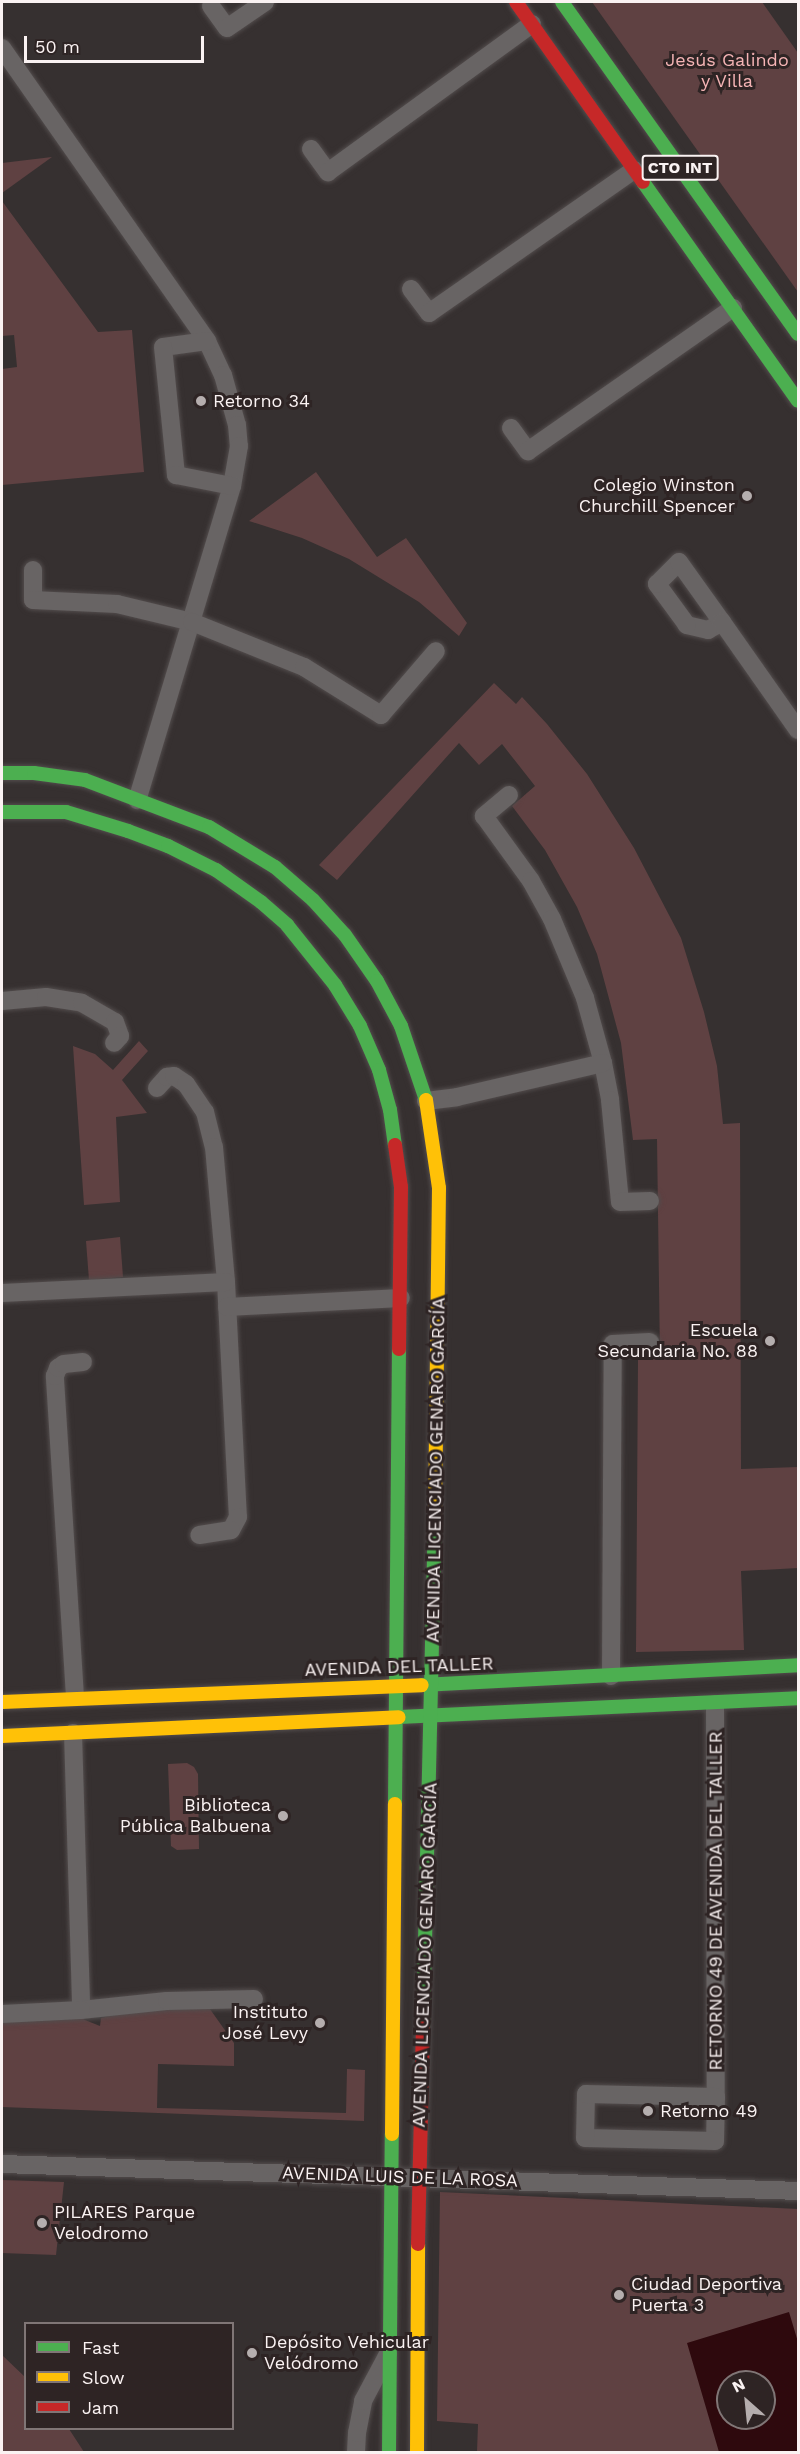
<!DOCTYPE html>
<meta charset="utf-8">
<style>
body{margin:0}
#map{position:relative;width:800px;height:2454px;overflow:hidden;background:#363030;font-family:"Work Sans",sans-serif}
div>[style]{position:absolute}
.green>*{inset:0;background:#5f4142}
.water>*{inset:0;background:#2e090d}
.roads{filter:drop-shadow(0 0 2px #524c4c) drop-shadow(0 0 2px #524c4c)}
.street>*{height:18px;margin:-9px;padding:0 9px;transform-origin:9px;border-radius:9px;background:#686464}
.fast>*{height:14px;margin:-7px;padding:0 7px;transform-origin:7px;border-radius:7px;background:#4caf50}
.slow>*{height:14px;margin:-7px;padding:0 7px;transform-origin:7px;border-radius:7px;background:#ffc107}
.jam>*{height:14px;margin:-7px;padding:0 7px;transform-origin:7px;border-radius:7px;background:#c62828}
.dots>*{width:16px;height:16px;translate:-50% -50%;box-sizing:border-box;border:3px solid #2e2424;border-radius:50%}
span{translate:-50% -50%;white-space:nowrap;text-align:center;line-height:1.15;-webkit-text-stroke:6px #2e2424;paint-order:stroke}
.shield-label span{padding:2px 4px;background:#2e2424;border:2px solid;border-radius:4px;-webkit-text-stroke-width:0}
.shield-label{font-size:16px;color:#faf2f2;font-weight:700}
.park-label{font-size:18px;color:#f5b4b5}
.poi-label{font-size:18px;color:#faf2f2}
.left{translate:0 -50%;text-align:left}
.right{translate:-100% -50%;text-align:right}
.street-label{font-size:18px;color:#faf2f2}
.frame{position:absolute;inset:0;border:3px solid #faf2f2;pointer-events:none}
.legend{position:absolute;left:24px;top:2322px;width:210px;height:108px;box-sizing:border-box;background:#2e2424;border:2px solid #807676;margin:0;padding:8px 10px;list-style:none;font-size:18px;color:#faf2f2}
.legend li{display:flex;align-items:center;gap:12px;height:30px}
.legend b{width:30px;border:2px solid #807676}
.north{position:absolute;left:716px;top:2370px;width:60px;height:60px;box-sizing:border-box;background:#2e2424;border:2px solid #807676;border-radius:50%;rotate:333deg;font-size:16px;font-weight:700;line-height:24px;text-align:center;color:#faf2f2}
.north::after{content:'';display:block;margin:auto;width:21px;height:27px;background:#b5aeae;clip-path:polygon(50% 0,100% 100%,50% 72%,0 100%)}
.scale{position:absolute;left:24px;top:36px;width:180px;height:27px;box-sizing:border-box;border:3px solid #faf2f2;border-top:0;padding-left:8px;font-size:18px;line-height:21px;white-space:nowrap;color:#faf2f2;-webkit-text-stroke:4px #2e2424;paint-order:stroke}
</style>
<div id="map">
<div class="green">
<i style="clip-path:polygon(592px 2px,762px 2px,798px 53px,798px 292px)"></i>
<i style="clip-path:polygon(52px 157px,2px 193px,2px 163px)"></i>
<i style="clip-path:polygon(2px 201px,98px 332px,132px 330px,144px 472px,2px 485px,2px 369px,17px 367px,14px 335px,2px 336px)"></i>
<i style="clip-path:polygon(316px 472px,377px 557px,406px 538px,467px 623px,459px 636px,419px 602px,349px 559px,302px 538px,249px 521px)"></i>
<i style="clip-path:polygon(494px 683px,516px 704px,522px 697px,547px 724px,587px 774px,634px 848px,681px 938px,704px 1012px,717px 1066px,723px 1124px,740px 1123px,741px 1469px,798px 1467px,798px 1568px,741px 1571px,744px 1650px,636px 1652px,638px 1359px,660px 1358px,657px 1139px,633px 1140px,621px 1043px,597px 954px,577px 907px,545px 850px,512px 806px,535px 786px,502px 744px,479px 765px,459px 743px,337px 880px,319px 865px)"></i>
<i style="clip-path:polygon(139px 1041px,148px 1051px,122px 1080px,147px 1113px,116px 1117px,120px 1202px,84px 1205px,73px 1046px,95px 1054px,113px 1070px)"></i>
<i style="clip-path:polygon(120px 1237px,123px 1277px,89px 1280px,86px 1241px)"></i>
<i style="clip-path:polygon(187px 1763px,194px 1767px,198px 1774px,199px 1849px,177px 1850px,171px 1846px,168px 1764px)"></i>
<i style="clip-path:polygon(200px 1995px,234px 2043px,234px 2066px,158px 2064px,157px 2108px,346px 2113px,347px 2069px,365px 2070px,364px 2121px,2px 2107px,2px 2006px,60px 2010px,100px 2026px,101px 2018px)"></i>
<i style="clip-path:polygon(2px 2180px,64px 2182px,56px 2255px,2px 2253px)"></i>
<i style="clip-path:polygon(evenodd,440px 2192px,798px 2209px,798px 2452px,477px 2452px,478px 2424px,437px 2421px,440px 2192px,728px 2382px,764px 2382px,764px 2418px,728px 2418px,728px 2382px)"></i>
<i style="clip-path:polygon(2px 2355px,25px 2377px,26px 2428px,69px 2429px,84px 2452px,2px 2452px)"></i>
</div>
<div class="water">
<i style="clip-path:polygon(evenodd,789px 2312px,798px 2342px,798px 2452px,719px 2452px,687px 2343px,789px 2312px,728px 2382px,764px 2382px,764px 2418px,728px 2418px,728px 2382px)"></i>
</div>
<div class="roads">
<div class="street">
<i style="left:211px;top:6px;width:27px;rotate:54deg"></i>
<i style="left:227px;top:28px;width:46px;rotate:-34.4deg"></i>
<i style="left:2px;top:48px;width:358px;rotate:55deg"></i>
<i style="left:207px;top:341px;width:38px;rotate:65deg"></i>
<i style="left:223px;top:375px;width:52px;rotate:74.4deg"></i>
<i style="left:237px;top:425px;width:21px;rotate:85deg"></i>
<i style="left:239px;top:446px;width:41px;rotate:99.9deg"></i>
<i style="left:232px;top:486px;width:328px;rotate:106.8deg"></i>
<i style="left:311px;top:149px;width:29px;rotate:54deg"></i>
<i style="left:328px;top:172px;width:252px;rotate:-36deg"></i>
<i style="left:411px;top:289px;width:30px;rotate:53deg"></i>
<i style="left:429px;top:313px;width:250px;rotate:-34.9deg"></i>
<i style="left:207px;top:341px;width:44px;rotate:172.2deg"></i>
<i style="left:163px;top:347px;width:129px;rotate:84.2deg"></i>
<i style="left:176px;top:475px;width:57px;rotate:11.1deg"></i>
<i style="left:511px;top:428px;width:29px;rotate:54deg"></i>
<i style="left:528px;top:451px;width:250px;rotate:-34.9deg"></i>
<i style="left:33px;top:570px;width:30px;rotate:90deg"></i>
<i style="left:33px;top:600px;width:84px;rotate:2.7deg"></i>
<i style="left:117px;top:604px;width:77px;rotate:13.5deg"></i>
<i style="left:192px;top:622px;width:121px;rotate:21.9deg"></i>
<i style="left:304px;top:667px;width:91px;rotate:31.9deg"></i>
<i style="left:381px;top:715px;width:84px;rotate:-49.3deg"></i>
<i style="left:722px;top:622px;width:16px;rotate:150deg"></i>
<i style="left:708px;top:630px;width:22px;rotate:-167deg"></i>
<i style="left:687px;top:625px;width:51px;rotate:-126.2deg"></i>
<i style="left:657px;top:584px;width:31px;rotate:-45deg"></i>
<i style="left:679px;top:562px;width:74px;rotate:54.4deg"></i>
<i style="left:722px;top:622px;width:132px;rotate:54.9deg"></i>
<i style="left:509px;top:795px;width:33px;rotate:140deg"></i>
<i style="left:484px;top:816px;width:80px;rotate:54.1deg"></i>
<i style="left:531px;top:881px;width:43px;rotate:61.1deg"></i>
<i style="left:552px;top:919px;width:86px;rotate:67.3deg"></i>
<i style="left:585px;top:998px;width:67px;rotate:74.5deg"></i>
<i style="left:603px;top:1063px;width:38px;rotate:79deg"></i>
<i style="left:610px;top:1100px;width:102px;rotate:84.4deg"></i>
<i style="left:620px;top:1202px;width:30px;rotate:-2deg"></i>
<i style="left:2px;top:1001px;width:44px;rotate:-5.2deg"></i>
<i style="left:46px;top:997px;width:36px;rotate:9deg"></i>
<i style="left:82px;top:1003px;width:38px;rotate:30deg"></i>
<i style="left:115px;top:1022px;width:15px;rotate:70deg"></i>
<i style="left:120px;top:1036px;width:9px;rotate:131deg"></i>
<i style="left:157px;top:1088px;width:15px;rotate:-48deg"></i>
<i style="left:167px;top:1077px;width:7px;rotate:-8deg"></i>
<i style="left:174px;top:1076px;width:14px;rotate:34deg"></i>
<i style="left:186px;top:1084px;width:34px;rotate:56deg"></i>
<i style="left:205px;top:1112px;width:36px;rotate:76deg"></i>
<i style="left:214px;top:1147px;width:136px;rotate:84.9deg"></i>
<i style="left:226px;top:1282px;width:235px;rotate:87.1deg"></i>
<i style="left:238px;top:1517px;width:15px;rotate:118deg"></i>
<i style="left:231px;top:1530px;width:32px;rotate:171deg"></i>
<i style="left:426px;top:1101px;width:31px;rotate:-7deg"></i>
<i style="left:457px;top:1097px;width:150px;rotate:-13.1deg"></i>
<i style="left:2px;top:1293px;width:224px;rotate:-2.8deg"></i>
<i style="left:227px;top:1307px;width:174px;rotate:-3deg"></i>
<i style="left:611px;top:1676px;width:332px;rotate:-89.7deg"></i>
<i style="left:613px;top:1344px;width:37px;rotate:-3deg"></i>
<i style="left:75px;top:1697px;width:322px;rotate:-93.6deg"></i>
<i style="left:55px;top:1376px;width:9px;rotate:-69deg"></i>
<i style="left:58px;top:1368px;width:7px;rotate:-34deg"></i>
<i style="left:64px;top:1364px;width:19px;rotate:-6deg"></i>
<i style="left:715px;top:1704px;width:393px;rotate:89.9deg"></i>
<i style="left:716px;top:2097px;width:44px;rotate:91.3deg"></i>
<i style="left:715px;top:2141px;width:130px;rotate:-178.7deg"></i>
<i style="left:585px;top:2138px;width:44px;rotate:-88.7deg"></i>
<i style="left:586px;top:2094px;width:130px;rotate:1.3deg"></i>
<i style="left:73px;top:1733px;width:277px;rotate:88.3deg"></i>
<i style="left:81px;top:2010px;width:86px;rotate:-6deg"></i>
<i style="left:167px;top:2001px;width:87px;rotate:-1.3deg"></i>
<i style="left:2px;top:2014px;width:79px;rotate:-2.9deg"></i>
<i style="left:2px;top:2164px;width:796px;rotate:1.94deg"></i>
<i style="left:356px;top:2452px;width:19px;rotate:-87deg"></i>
<i style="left:357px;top:2433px;width:33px;rotate:-79deg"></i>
<i style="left:363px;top:2401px;width:53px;rotate:-62deg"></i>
</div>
<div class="fast">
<i style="left:562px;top:2px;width:407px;rotate:54.6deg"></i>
<i style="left:643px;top:182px;width:268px;rotate:54.7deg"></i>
<i style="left:2px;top:773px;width:32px"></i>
<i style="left:34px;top:773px;width:51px;rotate:7.8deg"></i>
<i style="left:85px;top:780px;width:133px;rotate:20.8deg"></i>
<i style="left:209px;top:827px;width:77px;rotate:31.2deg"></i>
<i style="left:275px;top:867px;width:50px;rotate:41deg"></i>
<i style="left:313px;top:900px;width:47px;rotate:47.6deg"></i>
<i style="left:345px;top:935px;width:56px;rotate:55.2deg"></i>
<i style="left:377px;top:981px;width:51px;rotate:61.9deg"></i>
<i style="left:401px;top:1026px;width:78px;rotate:71.3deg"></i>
<i style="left:2px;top:812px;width:64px"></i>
<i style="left:66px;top:812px;width:65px;rotate:17deg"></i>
<i style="left:128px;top:831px;width:43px;rotate:20.6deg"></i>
<i style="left:168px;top:846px;width:54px;rotate:26.6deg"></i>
<i style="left:216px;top:870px;width:55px;rotate:35.4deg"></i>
<i style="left:261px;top:902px;width:35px;rotate:41deg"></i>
<i style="left:287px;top:925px;width:77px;rotate:51.3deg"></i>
<i style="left:335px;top:985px;width:48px;rotate:58.6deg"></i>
<i style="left:360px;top:1026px;width:48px;rotate:66.6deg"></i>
<i style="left:379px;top:1070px;width:41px;rotate:74.6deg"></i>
<i style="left:390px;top:1110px;width:35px;rotate:82deg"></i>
<i style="left:422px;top:1685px;width:377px;rotate:-3deg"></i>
<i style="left:399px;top:1717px;width:399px;rotate:-2.7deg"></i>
<i style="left:395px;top:1804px;width:455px;rotate:-89.5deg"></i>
<i style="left:423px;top:2028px;width:512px;rotate:-88.66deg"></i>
<i style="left:389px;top:2452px;width:318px;rotate:-89.5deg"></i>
</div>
<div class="slow">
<i style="left:426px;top:1100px;width:89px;rotate:81.6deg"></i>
<i style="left:439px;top:1188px;width:328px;rotate:90.7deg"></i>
<i style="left:2px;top:1702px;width:420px;rotate:-2.3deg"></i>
<i style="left:2px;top:1736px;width:397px;rotate:-2.7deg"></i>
<i style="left:392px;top:2134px;width:330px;rotate:-89.5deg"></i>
<i style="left:417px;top:2452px;width:208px;rotate:-89.7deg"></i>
</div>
<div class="jam">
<i style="left:516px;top:2px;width:220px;rotate:54.8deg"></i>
<i style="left:395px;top:1145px;width:42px;rotate:81.9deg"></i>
<i style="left:401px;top:1187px;width:162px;rotate:90.7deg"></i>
<i style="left:418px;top:2244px;width:216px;rotate:-88.7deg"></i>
</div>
</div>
<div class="dots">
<i style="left:201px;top:401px;background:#b5aeae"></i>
<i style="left:747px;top:496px;background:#b5aeae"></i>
<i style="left:770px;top:1341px;background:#b5aeae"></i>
<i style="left:283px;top:1816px;background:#b5aeae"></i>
<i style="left:320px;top:2023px;background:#b5aeae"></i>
<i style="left:648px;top:2111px;background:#b5aeae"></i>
<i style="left:42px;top:2223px;background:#b5aeae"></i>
<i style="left:619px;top:2295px;background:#b5aeae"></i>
<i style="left:252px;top:2353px;background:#b5aeae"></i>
</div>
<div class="shield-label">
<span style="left:680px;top:168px">CTO INT</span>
</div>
<div class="park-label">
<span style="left:727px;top:71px">Jesús Galindo<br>y Villa</span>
</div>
<div class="poi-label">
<span class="left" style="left:213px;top:401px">Retorno 34</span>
<span class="right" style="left:735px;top:496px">Colegio Winston<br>Churchill Spencer</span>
<span class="right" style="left:758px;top:1341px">Escuela<br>Secundaria No. 88</span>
<span class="right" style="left:271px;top:1816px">Biblioteca<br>Pública Balbuena</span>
<span class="right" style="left:308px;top:2023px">Instituto<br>José Levy</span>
<span class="left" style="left:660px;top:2111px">Retorno 49</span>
<span class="left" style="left:54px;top:2223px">PILARES Parque<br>Velodromo</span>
<span class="left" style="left:631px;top:2295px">Ciudad Deportiva<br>Puerta 3</span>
<span class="left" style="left:264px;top:2353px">Depósito Vehicular<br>Velódromo</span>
</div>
<div class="street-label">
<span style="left:436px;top:1470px;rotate:-89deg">AVENIDA LICENCIADO GENARO GARCÍA</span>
<span style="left:399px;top:1667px;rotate:-2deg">AVENIDA DEL TALLER</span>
<span style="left:716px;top:1901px;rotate:-90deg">RETORNO 49 DE AVENIDA DEL TALLER</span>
<span style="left:425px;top:1955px;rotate:-88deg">AVENIDA LICENCIADO GENARO GARCÍA</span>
<span style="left:400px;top:2177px;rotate:2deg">AVENIDA LUIS DE LA ROSA</span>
</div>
<div class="frame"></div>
<ul class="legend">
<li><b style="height:8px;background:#4caf50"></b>Fast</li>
<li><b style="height:8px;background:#ffc107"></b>Slow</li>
<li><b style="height:8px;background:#c62828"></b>Jam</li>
</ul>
<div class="north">N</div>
<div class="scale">50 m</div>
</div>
